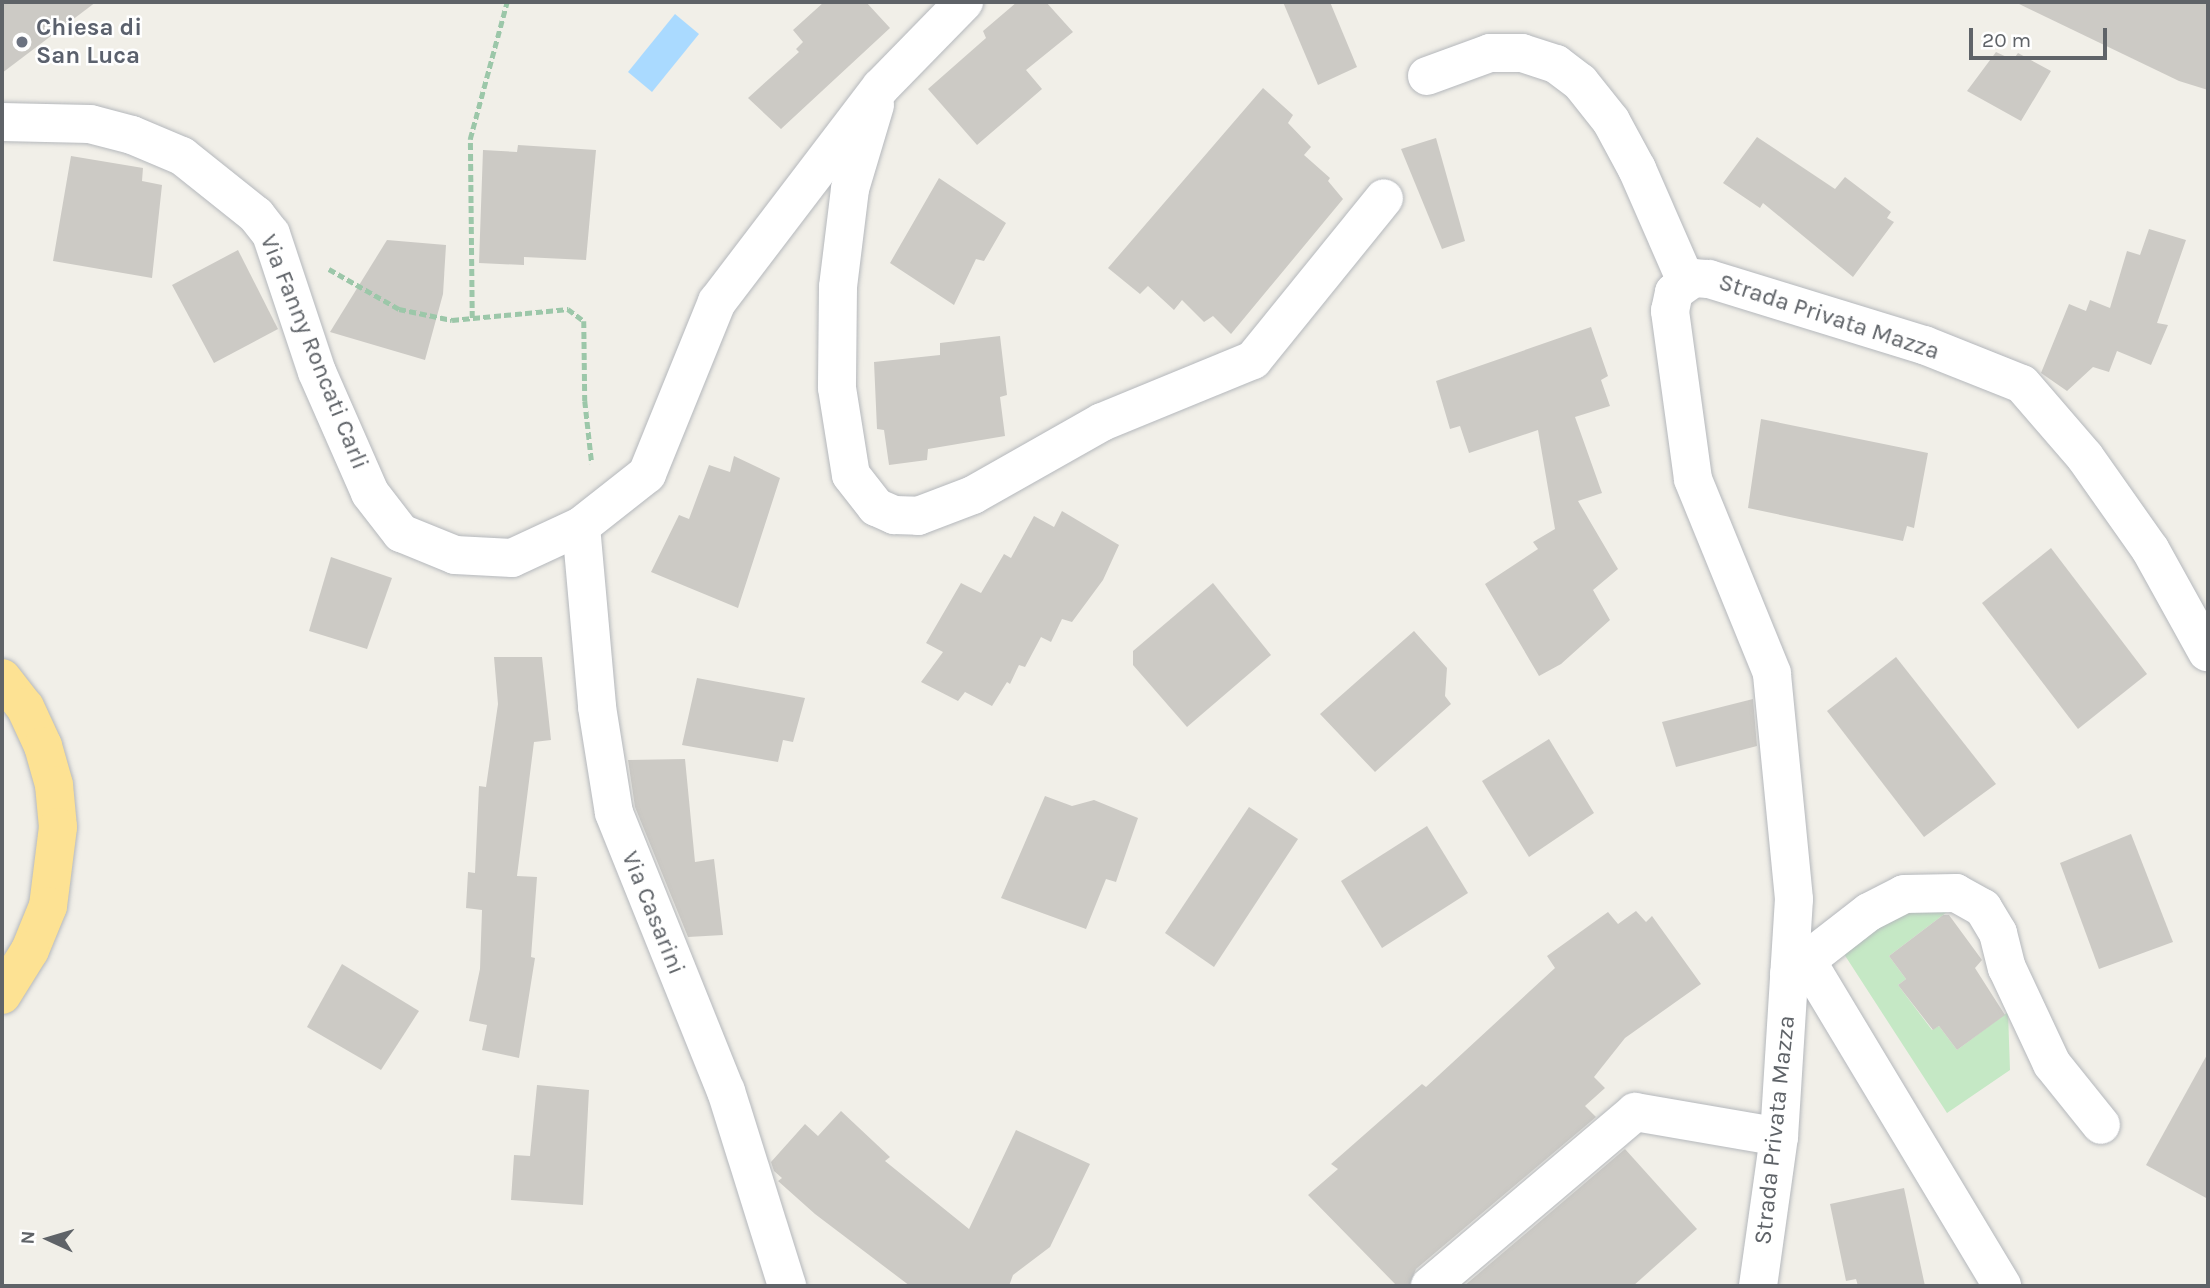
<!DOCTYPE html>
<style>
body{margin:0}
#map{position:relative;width:2210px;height:1288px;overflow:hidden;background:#f1efe8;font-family:Karla,sans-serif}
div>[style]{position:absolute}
.green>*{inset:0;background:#c5e8c5}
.water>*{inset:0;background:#aadaff}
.building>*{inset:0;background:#cccac5}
.path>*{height:4.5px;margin-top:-2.25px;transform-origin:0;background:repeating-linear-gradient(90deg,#9cc7a9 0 7px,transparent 0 10.5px)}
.roads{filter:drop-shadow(0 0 2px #b5b8bc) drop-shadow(0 0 2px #b5b8bc)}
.minor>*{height:38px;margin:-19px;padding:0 19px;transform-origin:19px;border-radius:19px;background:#fff}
.highway>*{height:38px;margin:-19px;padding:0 19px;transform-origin:19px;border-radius:19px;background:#fde293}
.dots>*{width:19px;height:19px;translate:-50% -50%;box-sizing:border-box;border:4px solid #fff;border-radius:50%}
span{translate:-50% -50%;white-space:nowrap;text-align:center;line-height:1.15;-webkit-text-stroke:5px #fff;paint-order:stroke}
.worship-label{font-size:24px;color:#5b616d;font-weight:700}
.left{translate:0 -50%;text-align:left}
.street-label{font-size:24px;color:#5f6368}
.frame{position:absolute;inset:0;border:4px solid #5f6368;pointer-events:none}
.north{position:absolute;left:14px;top:1204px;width:70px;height:70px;-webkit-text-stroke:5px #fff;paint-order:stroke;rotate:274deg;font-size:19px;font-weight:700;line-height:28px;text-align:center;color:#5f6368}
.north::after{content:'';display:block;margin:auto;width:24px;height:32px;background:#5f6368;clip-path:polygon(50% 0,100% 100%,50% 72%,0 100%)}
.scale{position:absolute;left:1969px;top:28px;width:138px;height:32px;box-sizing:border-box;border:4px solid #5f6368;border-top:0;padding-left:9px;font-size:21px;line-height:24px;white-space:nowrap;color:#5f6368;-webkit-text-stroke:5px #fff;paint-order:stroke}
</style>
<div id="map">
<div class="green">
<i style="clip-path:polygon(1917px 908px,1947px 912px,1889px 956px,1906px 979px,1898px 985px,1932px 1030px,1939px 1026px,1957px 1050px,2008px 1012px,2010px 1070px,1947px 1113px,1844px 954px,1872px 928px)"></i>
</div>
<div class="water">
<i style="clip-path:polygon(675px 14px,699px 34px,652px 92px,628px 72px)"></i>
</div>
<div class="building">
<i style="clip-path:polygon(2px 2px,96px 2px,2px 73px)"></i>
<i style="clip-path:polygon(824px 2px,866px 2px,890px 28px,781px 129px,748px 98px,799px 52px,796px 49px,803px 42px,793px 30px)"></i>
<i style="clip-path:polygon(1017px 2px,1046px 2px,1073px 32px,1026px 70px,1042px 89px,977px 145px,928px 89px,986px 38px,983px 31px)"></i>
<i style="clip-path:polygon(1283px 2px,1330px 2px,1357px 67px,1318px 85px)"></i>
<i style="clip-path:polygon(2015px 2px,2208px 2px,2208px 90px,2179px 81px)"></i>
<i style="clip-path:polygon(1996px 52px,2013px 60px,2018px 53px,2051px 71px,2021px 121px,1967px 91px)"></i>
<i style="clip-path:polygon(1263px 88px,1293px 115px,1288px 123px,1311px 147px,1304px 155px,1330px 178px,1328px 181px,1343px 199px,1231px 334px,1213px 316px,1204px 322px,1182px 300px,1174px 310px,1148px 286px,1140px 294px,1108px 268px)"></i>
<i style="clip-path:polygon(1757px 137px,1835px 189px,1845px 177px,1891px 212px,1887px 218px,1894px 222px,1853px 277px,1763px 203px,1760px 208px,1723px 183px)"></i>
<i style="clip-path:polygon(1436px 138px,1465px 241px,1442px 249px,1401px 149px)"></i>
<i style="clip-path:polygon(518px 145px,596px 150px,586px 260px,524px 257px,524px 265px,479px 263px,483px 150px,517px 152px)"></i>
<i style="clip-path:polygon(71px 156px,143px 168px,142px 181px,162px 185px,152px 278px,53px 261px)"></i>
<i style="clip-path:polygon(939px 178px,1006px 223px,984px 261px,976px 259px,954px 305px,890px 263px)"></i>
<i style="clip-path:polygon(2149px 229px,2186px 240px,2157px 323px,2168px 325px,2151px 365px,2117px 351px,2109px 372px,2093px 367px,2067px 391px,2041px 373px,2069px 304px,2086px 311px,2090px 300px,2110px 308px,2127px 251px,2140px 255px)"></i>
<i style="clip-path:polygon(387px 240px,446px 245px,443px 294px,425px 360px,330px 332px)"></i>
<i style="clip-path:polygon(238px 250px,278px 329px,214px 363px,172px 285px)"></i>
<i style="clip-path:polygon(1591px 327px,1608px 376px,1601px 380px,1610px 406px,1575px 417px,1602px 493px,1578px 501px,1618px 569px,1593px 590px,1610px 620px,1561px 664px,1539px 676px,1485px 584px,1538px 549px,1533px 542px,1555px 529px,1538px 430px,1469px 453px,1460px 426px,1450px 429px,1436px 381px)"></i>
<i style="clip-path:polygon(1000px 336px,1007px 395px,1000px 397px,1005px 436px,928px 449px,927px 460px,889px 465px,884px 430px,877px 429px,874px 362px,940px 355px,940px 343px)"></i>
<i style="clip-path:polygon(1761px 419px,1928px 453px,1914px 528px,1907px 526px,1903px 541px,1748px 508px)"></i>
<i style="clip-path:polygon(734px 456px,780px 478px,738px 608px,651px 572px,679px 515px,689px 519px,709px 465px,730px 472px)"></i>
<i style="clip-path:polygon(1062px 511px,1119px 545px,1103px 580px,1072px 622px,1062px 619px,1051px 642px,1041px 637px,1025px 667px,1019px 665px,1010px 684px,1007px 682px,992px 706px,965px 692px,958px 701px,921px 682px,943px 652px,926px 643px,961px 583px,981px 593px,1004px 554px,1011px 558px,1034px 516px,1054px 527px)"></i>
<i style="clip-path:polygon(2051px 548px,2147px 674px,2078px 729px,1982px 603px)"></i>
<i style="clip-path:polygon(331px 557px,392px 578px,367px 649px,309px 631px)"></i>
<i style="clip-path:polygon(1213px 583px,1271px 655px,1187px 727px,1133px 665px,1133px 651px)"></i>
<i style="clip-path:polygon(1414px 631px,1447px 668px,1445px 696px,1451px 704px,1375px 772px,1320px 714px)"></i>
<i style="clip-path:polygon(494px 657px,542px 657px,551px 740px,534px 742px,517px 876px,537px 877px,531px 957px,535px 958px,519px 1058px,482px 1050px,487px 1025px,469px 1021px,480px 969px,482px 910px,466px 908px,468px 872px,475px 873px,479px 786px,486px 787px,498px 704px)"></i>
<i style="clip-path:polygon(1896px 657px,1996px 784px,1924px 837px,1827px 711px)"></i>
<i style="clip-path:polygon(697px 678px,805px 698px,793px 742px,783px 740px,778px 762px,682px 745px)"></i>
<i style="clip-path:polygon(1753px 699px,1757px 746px,1676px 767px,1662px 722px)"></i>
<i style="clip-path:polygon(1549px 739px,1594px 813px,1529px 857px,1482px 781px)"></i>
<i style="clip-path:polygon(685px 759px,695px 862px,714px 859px,723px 935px,688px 937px,635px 807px,628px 760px)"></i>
<i style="clip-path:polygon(1045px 796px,1072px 806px,1094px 800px,1138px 818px,1116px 882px,1106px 879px,1086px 929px,1001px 898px)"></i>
<i style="clip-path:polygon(1249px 807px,1298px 839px,1214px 967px,1165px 933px)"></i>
<i style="clip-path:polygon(1427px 826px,1468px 893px,1382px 948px,1341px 881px)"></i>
<i style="clip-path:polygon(2131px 834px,2173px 942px,2099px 969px,2060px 863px)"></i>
<i style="clip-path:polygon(1636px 911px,1646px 922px,1652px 916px,1701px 984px,1625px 1038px,1594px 1077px,1605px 1088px,1585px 1106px,1596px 1117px,1416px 1269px,1409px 1286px,1397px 1286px,1308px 1195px,1338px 1169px,1331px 1164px,1422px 1084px,1426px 1087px,1555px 968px,1547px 956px,1608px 912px,1618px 924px)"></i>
<i style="clip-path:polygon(1943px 915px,1949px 915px,1982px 960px,1975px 968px,2005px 1015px,1957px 1050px,1939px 1026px,1933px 1030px,1898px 985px,1906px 979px,1889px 956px)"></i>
<i style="clip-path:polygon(342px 964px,419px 1011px,381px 1070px,307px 1027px)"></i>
<i style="clip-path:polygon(2208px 1053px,2208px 1199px,2146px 1165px)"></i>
<i style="clip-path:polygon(537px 1085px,589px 1090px,583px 1205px,511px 1200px,514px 1155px,530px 1156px)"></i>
<i style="clip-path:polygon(841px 1111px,890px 1157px,885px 1161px,969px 1229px,1016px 1130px,1090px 1164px,1050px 1247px,1013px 1275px,1009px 1286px,910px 1286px,815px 1214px,778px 1181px,782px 1178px,774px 1171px,771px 1162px,805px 1124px,818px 1136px)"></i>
<i style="clip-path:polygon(1625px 1149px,1697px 1229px,1633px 1286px,1464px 1286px)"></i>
<i style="clip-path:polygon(1904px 1188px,1925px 1286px,1858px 1286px,1856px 1279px,1846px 1281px,1830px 1204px)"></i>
</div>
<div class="path">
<i style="left:329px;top:269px;width:81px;rotate:29.7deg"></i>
<i style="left:399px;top:309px;width:54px;rotate:11.7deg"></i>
<i style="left:452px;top:320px;width:117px;rotate:-5.4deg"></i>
<i style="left:568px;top:309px;width:20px;rotate:37deg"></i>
<i style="left:584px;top:321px;width:80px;rotate:89.3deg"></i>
<i style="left:585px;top:401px;width:63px;rotate:83.7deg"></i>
<i style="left:472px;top:318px;width:179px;rotate:-90.6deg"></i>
<i style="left:470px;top:139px;width:142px;rotate:-74.9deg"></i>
</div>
<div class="roads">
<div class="minor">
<i style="left:1427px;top:76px;width:67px;rotate:-20.1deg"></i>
<i style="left:1490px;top:53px;width:32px"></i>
<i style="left:1522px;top:53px;width:36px;rotate:18deg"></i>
<i style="left:1556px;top:64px;width:30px;rotate:37deg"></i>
<i style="left:1580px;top:82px;width:50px;rotate:51.5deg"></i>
<i style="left:1611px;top:121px;width:55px;rotate:61.6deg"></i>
<i style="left:1637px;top:169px;width:122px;rotate:66.4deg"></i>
<i style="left:875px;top:105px;width:88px;rotate:106.6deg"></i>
<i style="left:850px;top:189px;width:99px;rotate:97deg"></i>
<i style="left:838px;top:287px;width:101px;rotate:90.6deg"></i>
<i style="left:837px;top:388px;width:88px;rotate:80.9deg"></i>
<i style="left:851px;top:475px;width:41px;rotate:52deg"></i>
<i style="left:876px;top:507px;width:20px;rotate:24deg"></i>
<i style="left:894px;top:515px;width:24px;rotate:2deg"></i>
<i style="left:918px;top:516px;width:59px;rotate:-20.9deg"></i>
<i style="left:973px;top:495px;width:148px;rotate:-29.5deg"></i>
<i style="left:1102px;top:422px;width:163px;rotate:-22.3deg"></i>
<i style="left:1253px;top:360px;width:208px;rotate:-51deg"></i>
<i style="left:2px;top:122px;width:88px;rotate:1.3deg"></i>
<i style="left:90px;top:124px;width:43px;rotate:14.7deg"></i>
<i style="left:132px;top:135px;width:54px;rotate:22.8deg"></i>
<i style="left:182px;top:156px;width:95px;rotate:38.6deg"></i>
<i style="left:256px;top:215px;width:24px;rotate:52deg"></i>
<i style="left:271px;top:234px;width:145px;rotate:71.6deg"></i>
<i style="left:317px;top:372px;width:132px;rotate:66.3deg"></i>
<i style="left:370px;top:493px;width:51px;rotate:52.2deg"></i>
<i style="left:401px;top:533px;width:58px;rotate:22.2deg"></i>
<i style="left:455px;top:555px;width:57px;rotate:3deg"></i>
<i style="left:512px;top:558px;width:76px;rotate:-24.9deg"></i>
<i style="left:581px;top:526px;width:84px;rotate:-38.2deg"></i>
<i style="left:647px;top:474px;width:186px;rotate:-67.9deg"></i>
<i style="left:717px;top:302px;width:270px;rotate:-52.7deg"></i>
<i style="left:881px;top:87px;width:119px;rotate:-45.7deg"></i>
<i style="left:581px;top:526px;width:182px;rotate:84.9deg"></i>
<i style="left:597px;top:707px;width:107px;rotate:80.9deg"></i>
<i style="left:614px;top:813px;width:300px;rotate:68.1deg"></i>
<i style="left:726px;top:1091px;width:204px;rotate:72.6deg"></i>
<i style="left:1807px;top:961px;width:379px;rotate:59deg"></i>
<i style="left:1789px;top:974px;width:101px;rotate:-37.8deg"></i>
<i style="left:1869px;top:912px;width:39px;rotate:-27deg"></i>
<i style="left:1904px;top:894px;width:52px;rotate:-1.1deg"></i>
<i style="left:1956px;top:893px;width:31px;rotate:29deg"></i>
<i style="left:1983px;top:908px;width:29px;rotate:59deg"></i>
<i style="left:1998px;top:933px;width:36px;rotate:76deg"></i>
<i style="left:2007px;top:968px;width:106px;rotate:64.9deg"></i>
<i style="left:2052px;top:1064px;width:78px;rotate:51.2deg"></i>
<i style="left:1430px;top:1286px;width:269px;rotate:-40.3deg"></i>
<i style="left:1635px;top:1112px;width:146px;rotate:9.8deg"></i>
<i style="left:1758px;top:1286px;width:150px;rotate:-82deg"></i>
<i style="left:1779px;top:1137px;width:238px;rotate:-86.4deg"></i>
<i style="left:1794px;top:899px;width:227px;rotate:-95.6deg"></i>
<i style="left:1772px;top:673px;width:209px;rotate:-112.2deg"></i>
<i style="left:1693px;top:479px;width:170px;rotate:-97.8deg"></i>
<i style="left:1670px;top:311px;width:19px;rotate:-78deg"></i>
<i style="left:1674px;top:292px;width:24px;rotate:-36deg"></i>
<i style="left:1693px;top:278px;width:16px;rotate:4deg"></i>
<i style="left:1709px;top:279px;width:225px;rotate:17.1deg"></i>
<i style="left:1924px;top:345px;width:105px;rotate:21.7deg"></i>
<i style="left:2022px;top:384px;width:96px;rotate:49.2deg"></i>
<i style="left:2085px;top:457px;width:113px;rotate:54.8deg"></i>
<i style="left:2150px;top:549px;width:118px;rotate:61deg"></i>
</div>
<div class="highway">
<i style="left:2px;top:678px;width:37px;rotate:52deg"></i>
<i style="left:25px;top:707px;width:43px;rotate:65.2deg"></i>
<i style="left:43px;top:746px;width:41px;rotate:74.2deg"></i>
<i style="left:54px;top:785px;width:42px;rotate:84.6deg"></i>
<i style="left:58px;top:827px;width:80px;rotate:97.2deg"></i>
<i style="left:48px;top:906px;width:48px;rotate:112.2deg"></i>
<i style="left:30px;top:950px;width:53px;rotate:121.9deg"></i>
</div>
</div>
<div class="dots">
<i style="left:22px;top:42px;background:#6b7280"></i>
</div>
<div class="worship-label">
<span class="left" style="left:36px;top:42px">Chiesa di<br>San Luca</span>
</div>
<div class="street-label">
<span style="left:1829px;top:317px;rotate:18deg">Strada Privata Mazza</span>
<span style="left:314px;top:352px;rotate:68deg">Via Fanny Roncati Carli</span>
<span style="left:653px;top:913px;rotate:68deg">Via Casarini</span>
<span style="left:1775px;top:1130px;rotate:-84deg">Strada Privata Mazza</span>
</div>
<div class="frame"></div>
<div class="north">N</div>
<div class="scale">20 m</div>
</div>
